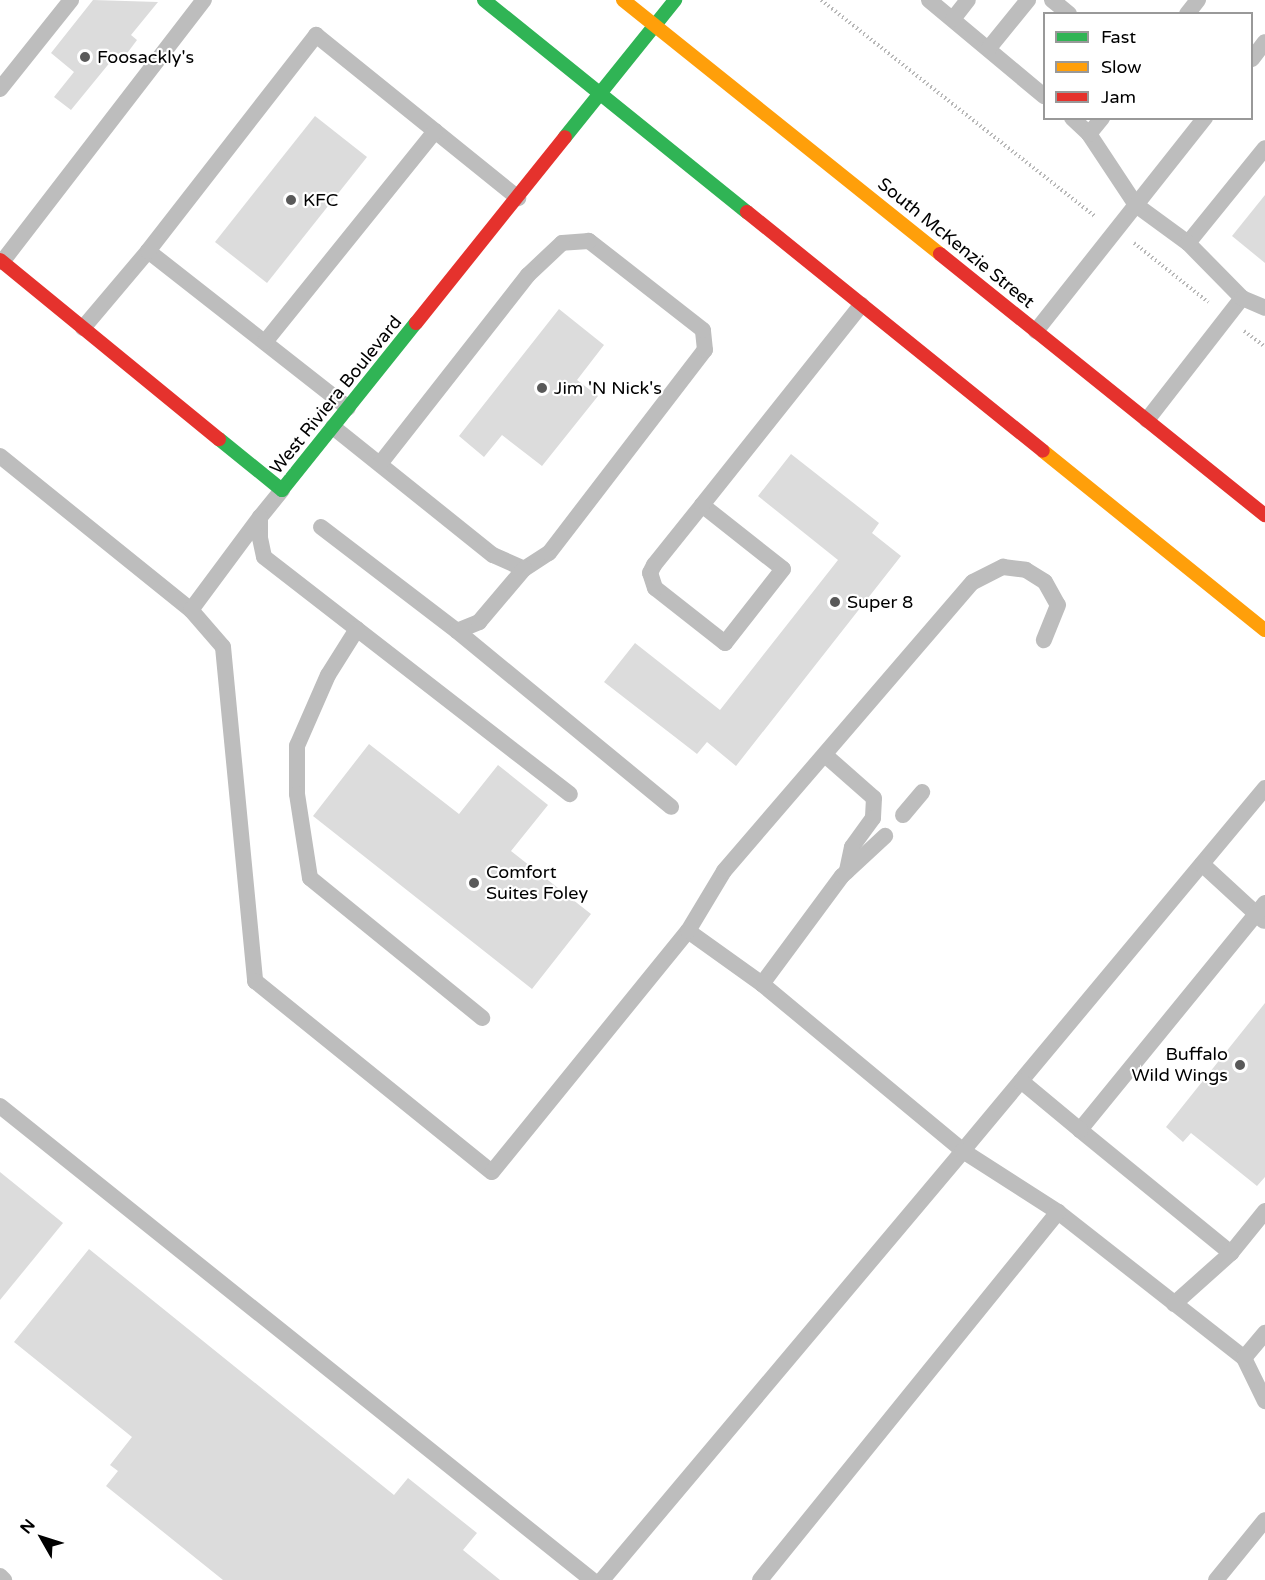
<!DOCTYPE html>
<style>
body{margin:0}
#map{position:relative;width:1265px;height:1580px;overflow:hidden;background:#fff;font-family:"Varela Round",sans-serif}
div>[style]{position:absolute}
.building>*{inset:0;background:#dcdcdc}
.path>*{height:4px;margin-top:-2px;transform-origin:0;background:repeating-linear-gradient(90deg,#b8b8b8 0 1.5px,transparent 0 4.5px)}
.lane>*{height:16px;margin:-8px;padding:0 8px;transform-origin:8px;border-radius:8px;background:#bdbdbd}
.fast>*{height:14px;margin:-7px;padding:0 7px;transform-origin:7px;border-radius:7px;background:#30b455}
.slow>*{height:14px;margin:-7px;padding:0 7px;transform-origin:7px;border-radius:7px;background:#ff9f0a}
.jam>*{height:14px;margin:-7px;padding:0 7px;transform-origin:7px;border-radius:7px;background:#e5322d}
.dots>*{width:16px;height:16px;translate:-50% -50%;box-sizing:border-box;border:3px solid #fff;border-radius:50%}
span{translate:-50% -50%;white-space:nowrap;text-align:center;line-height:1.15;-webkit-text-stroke:4.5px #fff;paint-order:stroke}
.poi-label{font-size:18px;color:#000}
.left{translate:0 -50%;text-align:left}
.right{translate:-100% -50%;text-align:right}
.street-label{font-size:18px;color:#000}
.legend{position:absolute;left:1043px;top:12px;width:210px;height:108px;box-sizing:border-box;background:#fff;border:2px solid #999;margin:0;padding:8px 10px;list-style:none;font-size:18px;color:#000}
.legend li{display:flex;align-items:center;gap:12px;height:30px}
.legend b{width:30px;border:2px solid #999}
.north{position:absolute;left:12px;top:1508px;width:60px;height:60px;-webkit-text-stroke:4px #fff;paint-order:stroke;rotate:309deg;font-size:16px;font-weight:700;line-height:24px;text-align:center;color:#000}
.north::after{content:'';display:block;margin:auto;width:21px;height:27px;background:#000;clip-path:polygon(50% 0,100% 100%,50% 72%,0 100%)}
</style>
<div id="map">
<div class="building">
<i style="clip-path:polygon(93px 0,158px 2px,131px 35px,137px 40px,122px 60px,116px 55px,71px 110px,54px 97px,74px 72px,51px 53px)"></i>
<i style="clip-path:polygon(315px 116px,367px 157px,267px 283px,215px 242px)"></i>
<i style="clip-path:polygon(1265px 195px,1265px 263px,1232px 236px)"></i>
<i style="clip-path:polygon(559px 309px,604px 345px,577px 380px,598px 396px,542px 466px,502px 435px,484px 457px,459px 436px)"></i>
<i style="clip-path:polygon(791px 454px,879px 523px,872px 533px,901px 556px,736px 766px,707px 742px,697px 754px,604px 682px,635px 643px,720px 710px,838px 560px,758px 496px)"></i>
<i style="clip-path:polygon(369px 744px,459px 814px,498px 765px,548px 805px,511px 851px,591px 914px,532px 989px,313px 816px)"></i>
<i style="clip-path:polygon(1265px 1003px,1265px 1177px,1257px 1186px,1191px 1133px,1183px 1142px,1166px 1127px)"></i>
<i style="clip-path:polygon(0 1172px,63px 1223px,0 1300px)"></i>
<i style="clip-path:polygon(89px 1249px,394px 1495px,408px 1478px,477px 1533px,463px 1550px,500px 1580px,223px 1580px,106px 1486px,118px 1471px,110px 1465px,132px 1437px,14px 1342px)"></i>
</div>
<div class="path">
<i style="left:821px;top:0;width:350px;rotate:38.3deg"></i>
<i style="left:1134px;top:243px;width:95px;rotate:38.6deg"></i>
<i style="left:1244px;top:331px;width:26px;rotate:37deg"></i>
</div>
<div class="lane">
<i style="left:929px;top:0;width:150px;rotate:39.9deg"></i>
<i style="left:1052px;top:0;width:22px;rotate:39deg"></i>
<i style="left:1187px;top:14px;width:18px;rotate:-52deg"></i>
<i style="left:953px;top:19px;width:24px;rotate:-52deg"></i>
<i style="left:989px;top:48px;width:62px;rotate:-50.9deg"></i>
<i style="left:1252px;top:59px;width:21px;rotate:-53deg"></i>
<i style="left:0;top:89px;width:114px;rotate:-51.4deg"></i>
<i style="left:1072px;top:118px;width:23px;rotate:43deg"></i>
<i style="left:1089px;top:134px;width:85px;rotate:56.5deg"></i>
<i style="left:1136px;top:205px;width:64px;rotate:36.2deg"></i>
<i style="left:1188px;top:243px;width:122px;rotate:-51deg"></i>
<i style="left:1089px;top:134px;width:21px;rotate:-51deg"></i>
<i style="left:1188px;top:243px;width:77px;rotate:45.5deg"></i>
<i style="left:148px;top:251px;width:254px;rotate:38.1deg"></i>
<i style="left:2px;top:262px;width:331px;rotate:-52.4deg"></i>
<i style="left:83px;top:328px;width:101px;rotate:-49.8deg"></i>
<i style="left:148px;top:251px;width:274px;rotate:-52.1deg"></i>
<i style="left:316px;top:35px;width:260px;rotate:38.9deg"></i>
<i style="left:1036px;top:331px;width:272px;rotate:-51.6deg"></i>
<i style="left:265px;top:342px;width:271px;rotate:-51.1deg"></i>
<i style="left:1147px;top:420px;width:155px;rotate:-52.1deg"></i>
<i style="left:1242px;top:298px;width:25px;rotate:23deg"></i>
<i style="left:333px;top:427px;width:205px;rotate:38.7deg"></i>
<i style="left:493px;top:555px;width:34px;rotate:24deg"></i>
<i style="left:524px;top:569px;width:30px;rotate:-33deg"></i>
<i style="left:549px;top:553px;width:256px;rotate:-52.5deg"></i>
<i style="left:705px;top:350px;width:20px;rotate:-96deg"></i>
<i style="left:703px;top:330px;width:145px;rotate:-142deg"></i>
<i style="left:589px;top:241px;width:27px;rotate:176deg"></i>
<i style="left:562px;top:243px;width:47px;rotate:136.7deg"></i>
<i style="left:528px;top:275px;width:240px;rotate:128.1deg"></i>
<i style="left:0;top:456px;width:245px;rotate:38.9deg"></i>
<i style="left:282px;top:490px;width:35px;rotate:129deg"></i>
<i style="left:260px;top:517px;width:21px;rotate:90deg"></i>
<i style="left:260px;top:538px;width:19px;rotate:78deg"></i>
<i style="left:264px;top:557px;width:387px;rotate:37.8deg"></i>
<i style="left:702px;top:505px;width:103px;rotate:38.3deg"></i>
<i style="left:783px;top:569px;width:94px;rotate:128.1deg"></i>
<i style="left:725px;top:643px;width:89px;rotate:-141.8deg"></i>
<i style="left:655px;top:588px;width:16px;rotate:-108deg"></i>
<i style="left:650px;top:573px;width:9px;rotate:-63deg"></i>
<i style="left:654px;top:565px;width:77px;rotate:-51.3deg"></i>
<i style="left:702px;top:505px;width:256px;rotate:-51.5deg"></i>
<i style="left:260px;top:517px;width:116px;rotate:126.6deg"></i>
<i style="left:191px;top:610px;width:49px;rotate:49.1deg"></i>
<i style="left:223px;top:647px;width:336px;rotate:84.5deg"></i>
<i style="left:255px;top:981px;width:304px;rotate:38.9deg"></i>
<i style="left:492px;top:1172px;width:311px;rotate:-50.9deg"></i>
<i style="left:688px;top:931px;width:91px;rotate:35.6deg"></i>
<i style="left:762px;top:984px;width:261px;rotate:39.7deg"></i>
<i style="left:963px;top:1151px;width:561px;rotate:130.08deg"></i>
<i style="left:321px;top:527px;width:171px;rotate:37.4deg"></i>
<i style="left:457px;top:631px;width:24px;rotate:-22deg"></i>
<i style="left:479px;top:622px;width:70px;rotate:-49.7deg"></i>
<i style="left:357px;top:629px;width:54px;rotate:122.2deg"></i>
<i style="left:328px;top:675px;width:77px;rotate:113.6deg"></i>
<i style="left:297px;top:746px;width:48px;rotate:90deg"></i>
<i style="left:297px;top:794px;width:85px;rotate:81.2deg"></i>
<i style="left:310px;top:878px;width:222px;rotate:39.1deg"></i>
<i style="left:457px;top:631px;width:277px;rotate:39.4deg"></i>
<i style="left:825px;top:755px;width:65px;rotate:41.3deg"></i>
<i style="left:874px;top:798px;width:20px;rotate:93deg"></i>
<i style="left:873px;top:818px;width:36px;rotate:126deg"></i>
<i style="left:852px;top:847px;width:25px;rotate:102deg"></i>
<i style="left:1265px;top:788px;width:472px;rotate:129.8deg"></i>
<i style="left:963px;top:1151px;width:113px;rotate:32.7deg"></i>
<i style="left:1058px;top:1212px;width:236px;rotate:38.1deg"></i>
<i style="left:1244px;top:1358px;width:48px;rotate:64deg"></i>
<i style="left:903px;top:815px;width:30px;rotate:-50deg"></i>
<i style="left:1202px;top:864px;width:84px;rotate:42.6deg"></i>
<i style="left:1265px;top:903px;width:293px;rotate:129.2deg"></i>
<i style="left:1080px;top:1130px;width:195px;rotate:39.2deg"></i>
<i style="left:1231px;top:1253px;width:54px;rotate:-51deg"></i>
<i style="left:688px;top:931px;width:70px;rotate:-59deg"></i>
<i style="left:724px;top:871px;width:381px;rotate:-49.3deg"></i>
<i style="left:973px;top:582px;width:34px;rotate:-27deg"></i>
<i style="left:1003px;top:567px;width:23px;rotate:7deg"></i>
<i style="left:1026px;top:570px;width:22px;rotate:32deg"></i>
<i style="left:1045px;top:582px;width:26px;rotate:61deg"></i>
<i style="left:1058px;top:605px;width:38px;rotate:112deg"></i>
<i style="left:762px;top:984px;width:134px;rotate:-53.5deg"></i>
<i style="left:842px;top:876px;width:59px;rotate:-42.9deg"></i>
<i style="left:1021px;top:1081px;width:77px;rotate:39.7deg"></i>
<i style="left:0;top:1106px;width:758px;rotate:38.68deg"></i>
<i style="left:1174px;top:1304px;width:76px;rotate:-41.8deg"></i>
<i style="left:1244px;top:1358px;width:33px;rotate:-50deg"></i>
<i style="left:0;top:1576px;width:6px;rotate:45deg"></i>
<i style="left:760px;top:1580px;width:474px;rotate:-51deg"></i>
<i style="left:1216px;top:1580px;width:77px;rotate:-50.8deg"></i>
</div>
<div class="fast">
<i style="left:484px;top:0;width:338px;rotate:38.9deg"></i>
<i style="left:565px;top:137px;width:176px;rotate:-51.2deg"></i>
<i style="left:219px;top:439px;width:81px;rotate:39deg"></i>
<i style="left:282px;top:490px;width:214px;rotate:-51.3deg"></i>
</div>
<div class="slow">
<i style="left:623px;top:0;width:406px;rotate:38.7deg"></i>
<i style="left:1043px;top:451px;width:285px;rotate:38.9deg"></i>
</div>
<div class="jam">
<i style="left:747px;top:212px;width:380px;rotate:38.9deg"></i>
<i style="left:940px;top:254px;width:417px;rotate:38.8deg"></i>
<i style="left:0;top:260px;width:283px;rotate:39.3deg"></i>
<i style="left:416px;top:323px;width:238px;rotate:-51.3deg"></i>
</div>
<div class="dots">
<i style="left:85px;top:57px;background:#595959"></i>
<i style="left:291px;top:200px;background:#595959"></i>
<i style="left:542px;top:388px;background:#595959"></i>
<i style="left:835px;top:602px;background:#595959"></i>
<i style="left:474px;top:883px;background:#595959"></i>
<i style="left:1240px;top:1065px;background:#595959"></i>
</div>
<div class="poi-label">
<span class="left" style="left:97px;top:57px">Foosackly's</span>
<span class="left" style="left:303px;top:200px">KFC</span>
<span class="left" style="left:554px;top:388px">Jim 'N Nick's</span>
<span class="left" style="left:847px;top:602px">Super 8</span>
<span class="left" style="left:486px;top:883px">Comfort<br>Suites Foley</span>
<span class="right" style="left:1228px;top:1065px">Buffalo<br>Wild Wings</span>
</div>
<div class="street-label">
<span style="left:956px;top:243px;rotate:39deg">South McKenzie Street</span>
<span style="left:336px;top:395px;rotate:-51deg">West Riviera Boulevard</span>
</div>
<ul class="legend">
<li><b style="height:8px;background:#30b455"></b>Fast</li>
<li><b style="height:8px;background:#ff9f0a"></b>Slow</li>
<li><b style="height:8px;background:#e5322d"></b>Jam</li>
</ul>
<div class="north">N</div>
</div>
